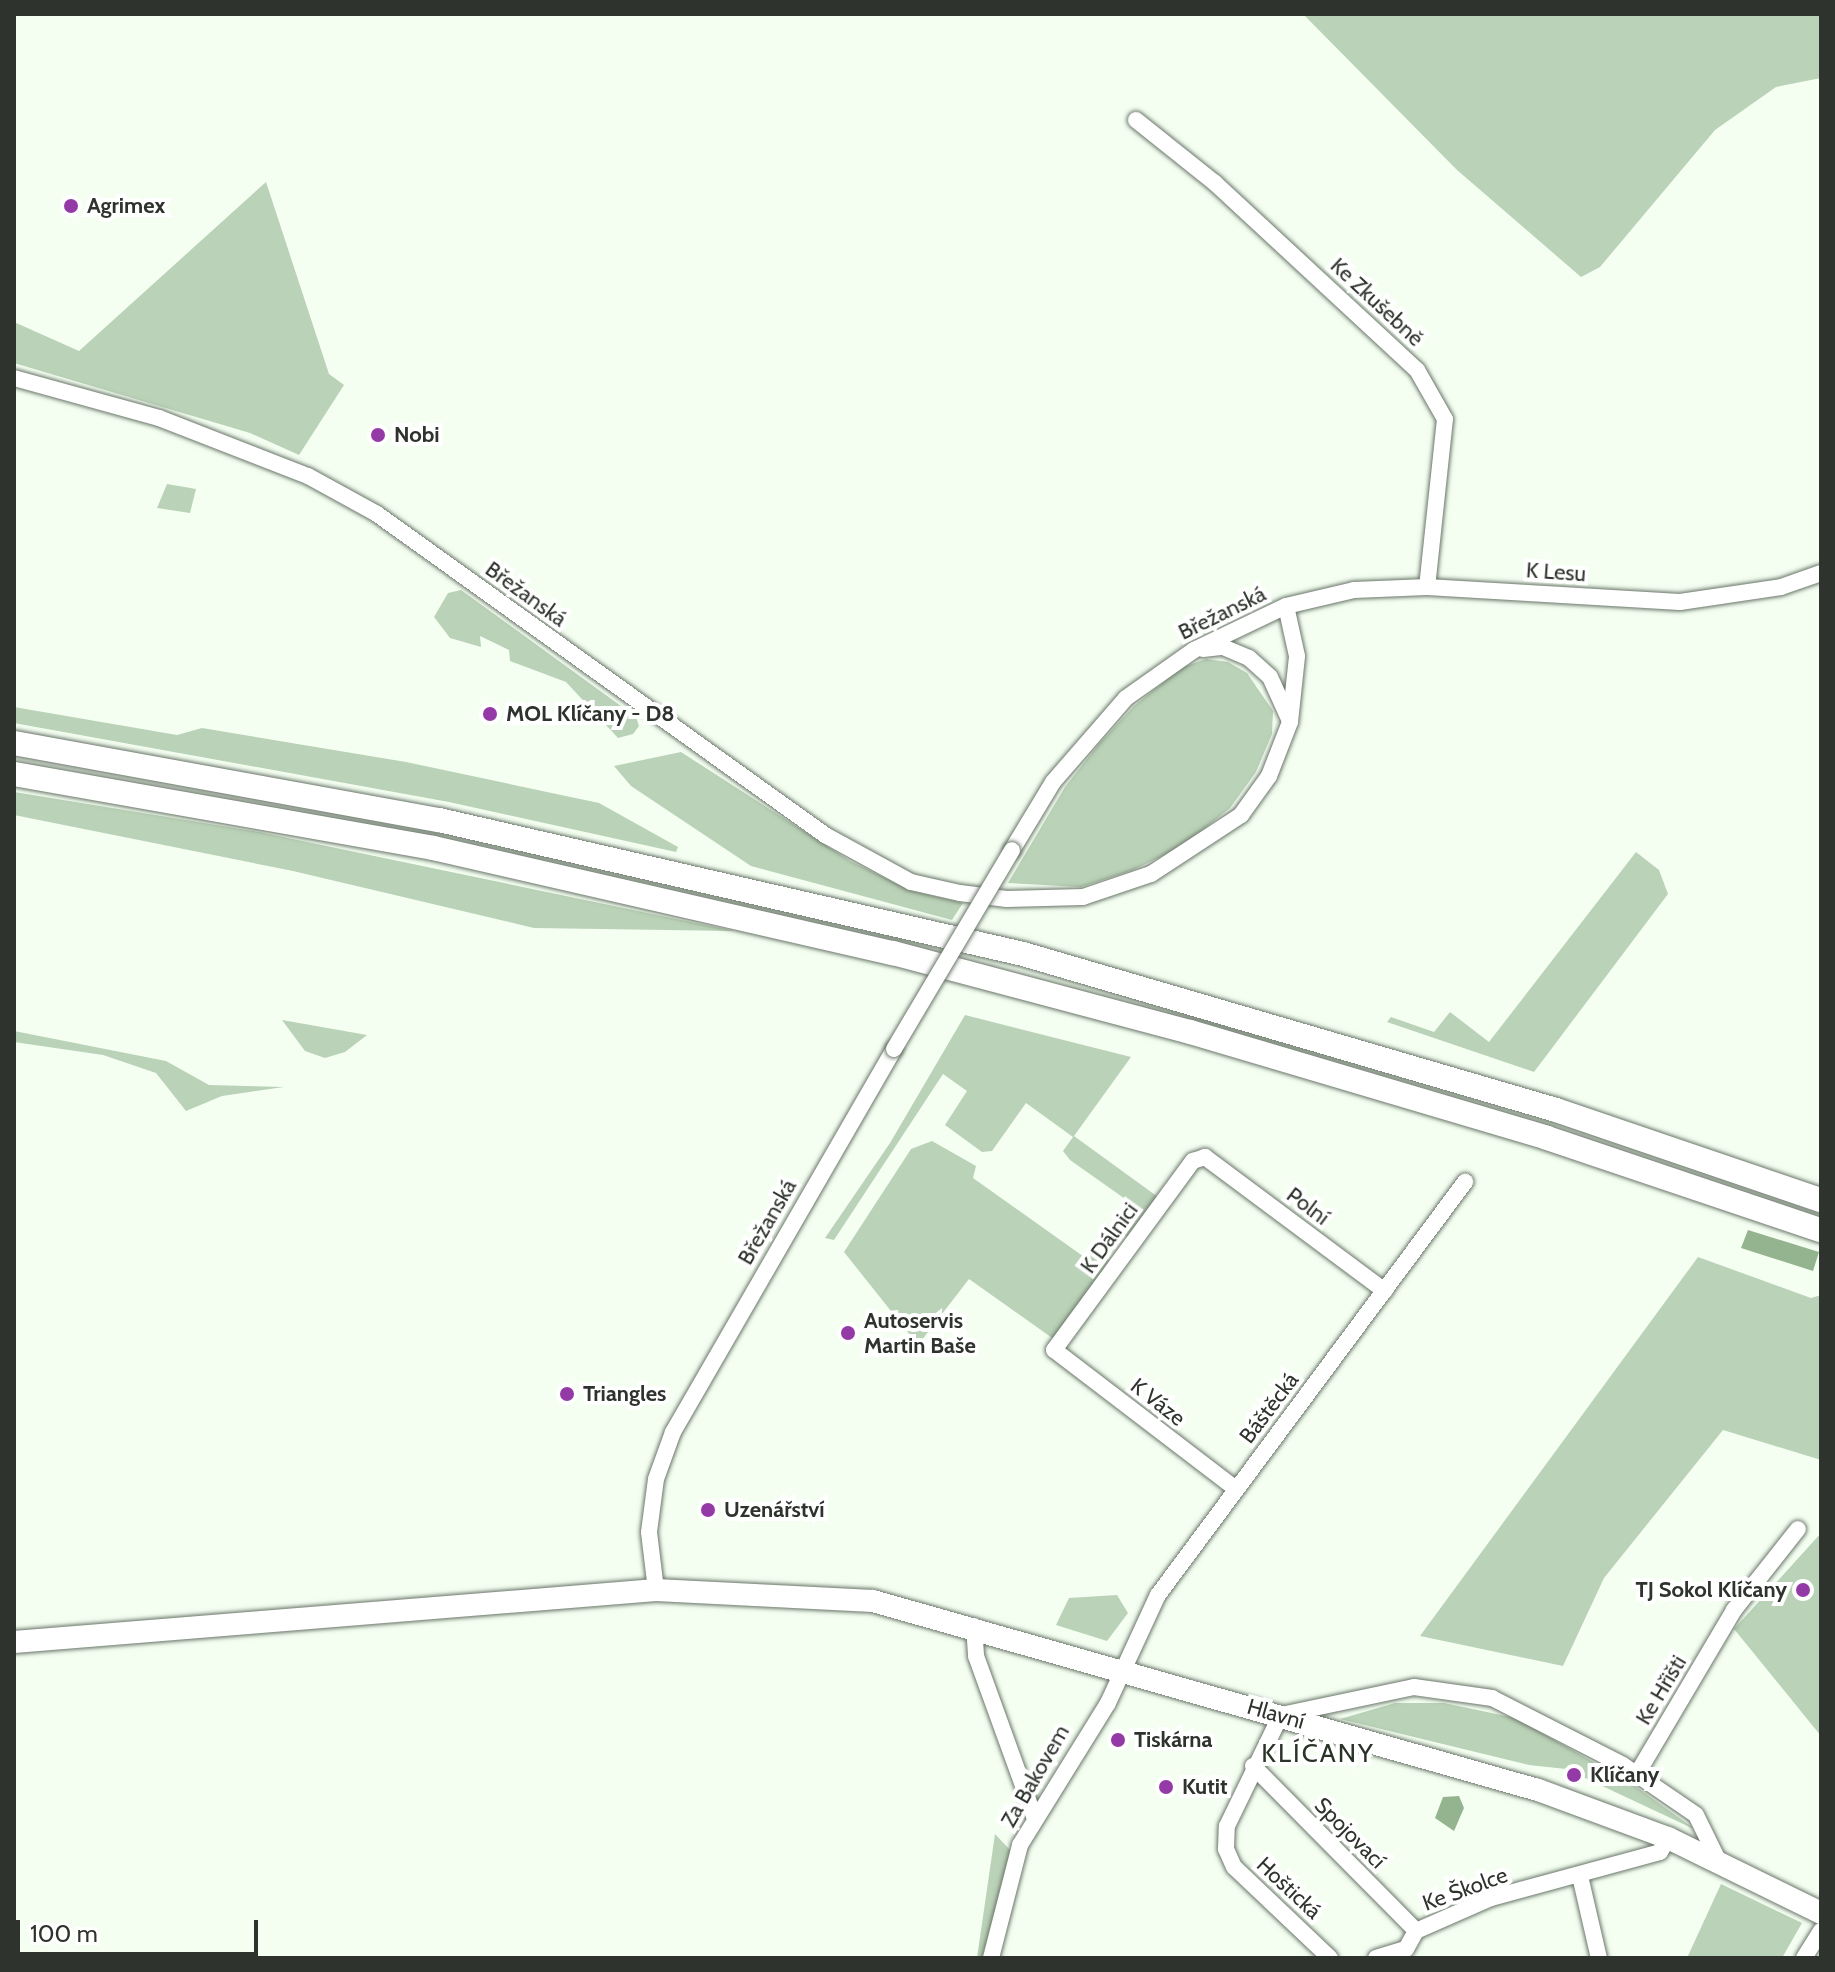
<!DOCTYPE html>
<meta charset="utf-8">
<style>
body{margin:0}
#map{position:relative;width:1835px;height:1972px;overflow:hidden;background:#f4fff2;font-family:Cabin,sans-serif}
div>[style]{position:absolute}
.green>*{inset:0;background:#bad2b7}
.water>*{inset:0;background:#94b48f}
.roads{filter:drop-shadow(0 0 2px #6a7669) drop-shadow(0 0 2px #6a7669)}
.minor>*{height:16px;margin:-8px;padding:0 8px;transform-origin:8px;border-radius:8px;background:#fff}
.major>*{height:22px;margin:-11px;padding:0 11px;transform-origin:11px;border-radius:11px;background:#fff}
.highway>*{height:24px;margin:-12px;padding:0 12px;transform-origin:12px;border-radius:12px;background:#fff}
.bridges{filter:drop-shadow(0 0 2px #6a7669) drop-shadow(0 0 2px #6a7669)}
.minor-bridge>*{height:16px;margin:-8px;padding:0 8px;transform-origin:8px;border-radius:8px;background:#fff}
.dots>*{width:22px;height:22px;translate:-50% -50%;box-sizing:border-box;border:4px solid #fff;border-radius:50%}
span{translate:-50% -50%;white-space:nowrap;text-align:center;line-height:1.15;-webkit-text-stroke:8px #fff;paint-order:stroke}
.poi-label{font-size:22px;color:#2e332d;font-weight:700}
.left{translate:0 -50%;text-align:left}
.right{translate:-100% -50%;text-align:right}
.street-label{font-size:22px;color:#2e332d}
.quarter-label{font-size:26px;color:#293327;letter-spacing:2px}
.frame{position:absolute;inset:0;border:16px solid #2e332d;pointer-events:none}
.scale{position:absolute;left:16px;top:1920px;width:242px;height:36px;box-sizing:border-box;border:4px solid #2e332d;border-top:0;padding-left:10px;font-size:24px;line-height:28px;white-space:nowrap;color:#2e332d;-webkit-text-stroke:6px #fff;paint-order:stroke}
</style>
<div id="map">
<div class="green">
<i style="clip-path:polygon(1303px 14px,1821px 14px,1821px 78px,1776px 87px,1715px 130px,1600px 267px,1581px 277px,1457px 170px)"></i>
<i style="clip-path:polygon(266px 182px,329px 374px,344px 385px,299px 455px,250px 433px,14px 363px,14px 322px,79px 351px)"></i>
<i style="clip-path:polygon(167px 484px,196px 489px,190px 513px,157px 508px)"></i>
<i style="clip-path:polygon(461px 590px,636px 717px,639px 726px,633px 734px,618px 738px,566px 682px,510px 661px,509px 650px,480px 636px,481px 647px,450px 638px,434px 617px,448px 593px)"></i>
<i style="clip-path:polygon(1206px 659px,1228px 662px,1247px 673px,1273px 711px,1272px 734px,1256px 772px,1230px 808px,1181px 847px,1133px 870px,1081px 887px,1008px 883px,1065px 787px,1099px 744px,1134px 706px,1183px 667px)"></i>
<i style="clip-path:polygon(14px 707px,177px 735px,202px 728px,406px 762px,599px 803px,678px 847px,676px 852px,449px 802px,14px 723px)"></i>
<i style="clip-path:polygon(681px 752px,850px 861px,912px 891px,963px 903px,952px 920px,751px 866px,631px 786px,614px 766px)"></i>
<i style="clip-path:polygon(14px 792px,259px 832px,734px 931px,534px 928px,293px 871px,14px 815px)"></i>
<i style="clip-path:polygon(1636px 852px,1659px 870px,1668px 894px,1534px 1072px,1387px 1022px,1391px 1017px,1434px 1032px,1450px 1012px,1489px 1042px)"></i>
<i style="clip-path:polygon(965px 1015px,1131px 1057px,1074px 1136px,1158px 1197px,1129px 1238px,1111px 1225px,1128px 1201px,1070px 1160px,1063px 1151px,1073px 1137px,1026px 1103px,992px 1151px,982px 1152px,945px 1125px,967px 1091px,943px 1074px,834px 1240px,825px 1238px,890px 1143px)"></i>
<i style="clip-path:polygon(282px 1020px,367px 1035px,345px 1052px,325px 1058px,305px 1051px)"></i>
<i style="clip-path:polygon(14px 1031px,166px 1061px,209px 1085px,284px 1087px,222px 1096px,186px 1111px,156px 1073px,103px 1055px,14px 1042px)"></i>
<i style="clip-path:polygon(932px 1141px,976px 1166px,973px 1178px,1087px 1259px,1095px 1249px,1111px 1262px,1055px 1340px,969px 1279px,918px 1345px,844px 1252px,911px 1149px)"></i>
<i style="clip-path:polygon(1698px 1257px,1811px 1298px,1821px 1295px,1821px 1460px,1723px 1430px,1604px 1578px,1563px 1666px,1420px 1636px)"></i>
<i style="clip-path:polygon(1821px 1533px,1821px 1736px,1734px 1629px)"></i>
<i style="clip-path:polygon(1117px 1595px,1128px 1613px,1107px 1641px,1056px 1625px,1069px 1598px)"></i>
<i style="clip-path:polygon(1395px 1703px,1444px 1703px,1515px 1718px,1595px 1763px,1610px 1778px,1621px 1776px,1696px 1830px,1566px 1769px,1529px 1765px,1340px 1719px)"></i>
<i style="clip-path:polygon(995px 1834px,1011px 1851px,982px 1958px,977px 1958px)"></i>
<i style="clip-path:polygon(1721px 1884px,1802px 1923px,1782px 1958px,1687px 1958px)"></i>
</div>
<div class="water">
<i style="clip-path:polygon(1748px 1230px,1819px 1252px,1813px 1271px,1741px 1248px)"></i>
<i style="clip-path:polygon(1459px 1796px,1464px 1808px,1454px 1831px,1435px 1818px,1443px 1797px)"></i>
</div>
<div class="roads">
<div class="minor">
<i style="left:1136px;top:120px;width:101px;rotate:38.6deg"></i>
<i style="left:1215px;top:183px;width:275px;rotate:42.8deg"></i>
<i style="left:1417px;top:370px;width:56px;rotate:60.3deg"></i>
<i style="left:1445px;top:419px;width:169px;rotate:96.1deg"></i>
<i style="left:14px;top:378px;width:150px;rotate:15.4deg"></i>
<i style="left:159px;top:418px;width:160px;rotate:21.3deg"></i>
<i style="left:308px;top:476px;width:79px;rotate:28.8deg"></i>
<i style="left:377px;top:514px;width:551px;rotate:35.62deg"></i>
<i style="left:825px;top:835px;width:98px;rotate:28.7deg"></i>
<i style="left:911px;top:882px;width:50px;rotate:12.7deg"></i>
<i style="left:960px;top:893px;width:47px;rotate:7.3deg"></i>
<i style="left:1007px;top:899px;width:76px;rotate:-1.5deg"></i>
<i style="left:1083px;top:897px;width:72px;rotate:-18.7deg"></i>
<i style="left:1151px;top:874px;width:108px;rotate:-33.2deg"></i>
<i style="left:1241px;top:815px;width:48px;rotate:-54.3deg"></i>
<i style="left:1269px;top:776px;width:58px;rotate:-68.7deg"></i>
<i style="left:1290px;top:722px;width:66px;rotate:-83.9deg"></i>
<i style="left:1297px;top:656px;width:51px;rotate:-102.4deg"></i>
<i style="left:1203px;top:649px;width:20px;rotate:-6deg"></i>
<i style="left:1223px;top:647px;width:28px;rotate:23deg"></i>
<i style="left:1249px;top:658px;width:28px;rotate:42deg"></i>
<i style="left:1270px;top:677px;width:48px;rotate:65.6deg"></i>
<i style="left:1012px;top:850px;width:79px;rotate:-58.9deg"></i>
<i style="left:1053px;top:782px;width:111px;rotate:-49deg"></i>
<i style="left:1126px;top:698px;width:83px;rotate:-35.2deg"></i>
<i style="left:1194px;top:650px;width:102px;rotate:-25.6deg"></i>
<i style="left:1286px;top:606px;width:70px;rotate:-13.2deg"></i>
<i style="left:1354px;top:590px;width:73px;rotate:-2.4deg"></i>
<i style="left:1427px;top:587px;width:253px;rotate:3.4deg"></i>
<i style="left:1680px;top:602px;width:102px;rotate:-8.4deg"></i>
<i style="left:1781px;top:587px;width:42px;rotate:-19.3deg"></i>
<i style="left:1236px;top:1489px;width:229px;rotate:-142.6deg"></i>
<i style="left:1054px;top:1350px;width:235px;rotate:-53.7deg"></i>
<i style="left:1193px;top:1161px;width:13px;rotate:-18deg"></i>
<i style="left:1205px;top:1157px;width:224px;rotate:36.7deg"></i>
<i style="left:656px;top:1590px;width:58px;rotate:-96.9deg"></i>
<i style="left:649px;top:1532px;width:53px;rotate:-82.5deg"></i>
<i style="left:656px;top:1479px;width:50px;rotate:-70.1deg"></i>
<i style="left:673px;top:1432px;width:442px;rotate:-60deg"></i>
<i style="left:974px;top:1626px;width:30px;rotate:86deg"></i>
<i style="left:976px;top:1656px;width:170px;rotate:70.1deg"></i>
<i style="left:1253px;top:1766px;width:232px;rotate:45.3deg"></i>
<i style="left:1637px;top:1774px;width:191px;rotate:-59.4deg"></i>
<i style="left:1734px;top:1610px;width:103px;rotate:-51.7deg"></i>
<i style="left:1580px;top:1876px;width:84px;rotate:77deg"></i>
<i style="left:991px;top:1958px;width:117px;rotate:-75.6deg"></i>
<i style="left:1020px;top:1845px;width:167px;rotate:-58.2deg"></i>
<i style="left:1108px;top:1703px;width:119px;rotate:-65.2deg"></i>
<i style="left:1158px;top:1595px;width:515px;rotate:-53.38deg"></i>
<i style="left:1330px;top:1958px;width:132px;rotate:-136.5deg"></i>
<i style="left:1234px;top:1867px;width:20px;rotate:-114deg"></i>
<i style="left:1226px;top:1849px;width:23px;rotate:-88deg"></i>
<i style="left:1227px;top:1826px;width:123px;rotate:-64.1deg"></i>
<i style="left:1281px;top:1715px;width:136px;rotate:-11.9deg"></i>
<i style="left:1414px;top:1687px;width:79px;rotate:8deg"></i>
<i style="left:1492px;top:1698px;width:147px;rotate:27.1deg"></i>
<i style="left:1623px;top:1765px;width:88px;rotate:34.4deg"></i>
<i style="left:1696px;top:1815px;width:52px;rotate:63.9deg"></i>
<i style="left:1376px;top:1958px;width:31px;rotate:-17deg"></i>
<i style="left:1406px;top:1949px;width:21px;rotate:-61deg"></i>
<i style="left:1416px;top:1931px;width:82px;rotate:-23.7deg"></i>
<i style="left:1491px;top:1898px;width:175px;rotate:-15.2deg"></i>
<i style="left:1660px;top:1852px;width:16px;rotate:-60deg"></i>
<i style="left:1804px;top:1958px;width:32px;rotate:-58deg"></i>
</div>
<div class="major">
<i style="left:14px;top:1642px;width:644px;rotate:-4.63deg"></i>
<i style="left:656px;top:1590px;width:217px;rotate:2.9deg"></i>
<i style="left:873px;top:1601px;width:691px;rotate:15.87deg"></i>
<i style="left:1538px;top:1790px;width:139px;rotate:20.3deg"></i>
<i style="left:1668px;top:1838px;width:170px;rotate:26.1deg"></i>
</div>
<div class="highway">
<i style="left:14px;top:743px;width:432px;rotate:10.3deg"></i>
<i style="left:439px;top:820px;width:599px;rotate:12.92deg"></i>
<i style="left:1023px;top:954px;width:555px;rotate:16.31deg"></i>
<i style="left:1556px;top:1110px;width:280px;rotate:18.8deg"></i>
<i style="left:14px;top:774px;width:425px;rotate:10deg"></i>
<i style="left:433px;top:848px;width:472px;rotate:12.9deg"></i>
<i style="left:893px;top:953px;width:307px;rotate:14.9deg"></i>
<i style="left:1190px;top:1032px;width:372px;rotate:16.5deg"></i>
<i style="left:1547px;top:1138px;width:289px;rotate:18.6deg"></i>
</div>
</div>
<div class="bridges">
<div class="minor-bridge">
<i style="left:894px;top:1049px;width:231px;rotate:-59.3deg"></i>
</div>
</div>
<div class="dots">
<i style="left:71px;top:206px;background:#943aa6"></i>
<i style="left:378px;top:435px;background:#943aa6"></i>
<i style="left:490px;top:714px;background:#943aa6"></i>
<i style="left:848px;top:1333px;background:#943aa6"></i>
<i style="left:567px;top:1394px;background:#943aa6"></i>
<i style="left:708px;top:1510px;background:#943aa6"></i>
<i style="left:1803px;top:1590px;background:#943aa6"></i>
<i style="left:1118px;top:1740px;background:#943aa6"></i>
<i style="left:1574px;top:1775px;background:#943aa6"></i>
<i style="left:1166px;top:1787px;background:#943aa6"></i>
</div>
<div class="poi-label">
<span class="left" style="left:87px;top:206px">Agrimex</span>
<span class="left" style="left:394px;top:435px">Nobi</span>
<span class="left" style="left:506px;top:714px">MOL Klíčany - D8</span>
<span class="left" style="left:864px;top:1333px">Autoservis<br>Martin Baše</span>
<span class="left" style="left:583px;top:1394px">Triangles</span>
<span class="left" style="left:724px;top:1510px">Uzenářství</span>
<span class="right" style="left:1787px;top:1590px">TJ Sokol Klíčany</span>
<span class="left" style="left:1134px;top:1740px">Tiskárna</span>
<span class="left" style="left:1590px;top:1775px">Klíčany</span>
<span class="left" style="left:1182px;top:1787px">Kutit</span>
</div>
<div class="street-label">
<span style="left:1377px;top:302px;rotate:43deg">Ke Zkušebně</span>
<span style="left:1556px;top:572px;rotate:4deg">K Lesu</span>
<span style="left:526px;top:594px;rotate:36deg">Břežanská</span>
<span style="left:1222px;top:613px;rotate:-26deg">Břežanská</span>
<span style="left:1308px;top:1206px;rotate:37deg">Polní</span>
<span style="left:767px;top:1222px;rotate:-60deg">Břežanská</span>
<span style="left:1109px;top:1238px;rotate:-54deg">K Dálnici</span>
<span style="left:1158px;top:1402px;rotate:38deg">K Váze</span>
<span style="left:1269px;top:1408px;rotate:-53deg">Báštěcká</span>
<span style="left:1661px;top:1690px;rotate:-59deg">Ke Hřišti</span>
<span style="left:1276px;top:1714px;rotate:16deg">Hlavní</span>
<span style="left:1035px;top:1776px;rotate:-60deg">Za Bakovem</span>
<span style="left:1350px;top:1833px;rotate:45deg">Spojovací</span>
<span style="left:1289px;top:1888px;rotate:43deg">Hoštická</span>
<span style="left:1465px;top:1889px;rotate:-20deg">Ke Školce</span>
</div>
<div class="quarter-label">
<span style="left:1318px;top:1754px">KLÍČANY</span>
</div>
<div class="frame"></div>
<div class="scale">100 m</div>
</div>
